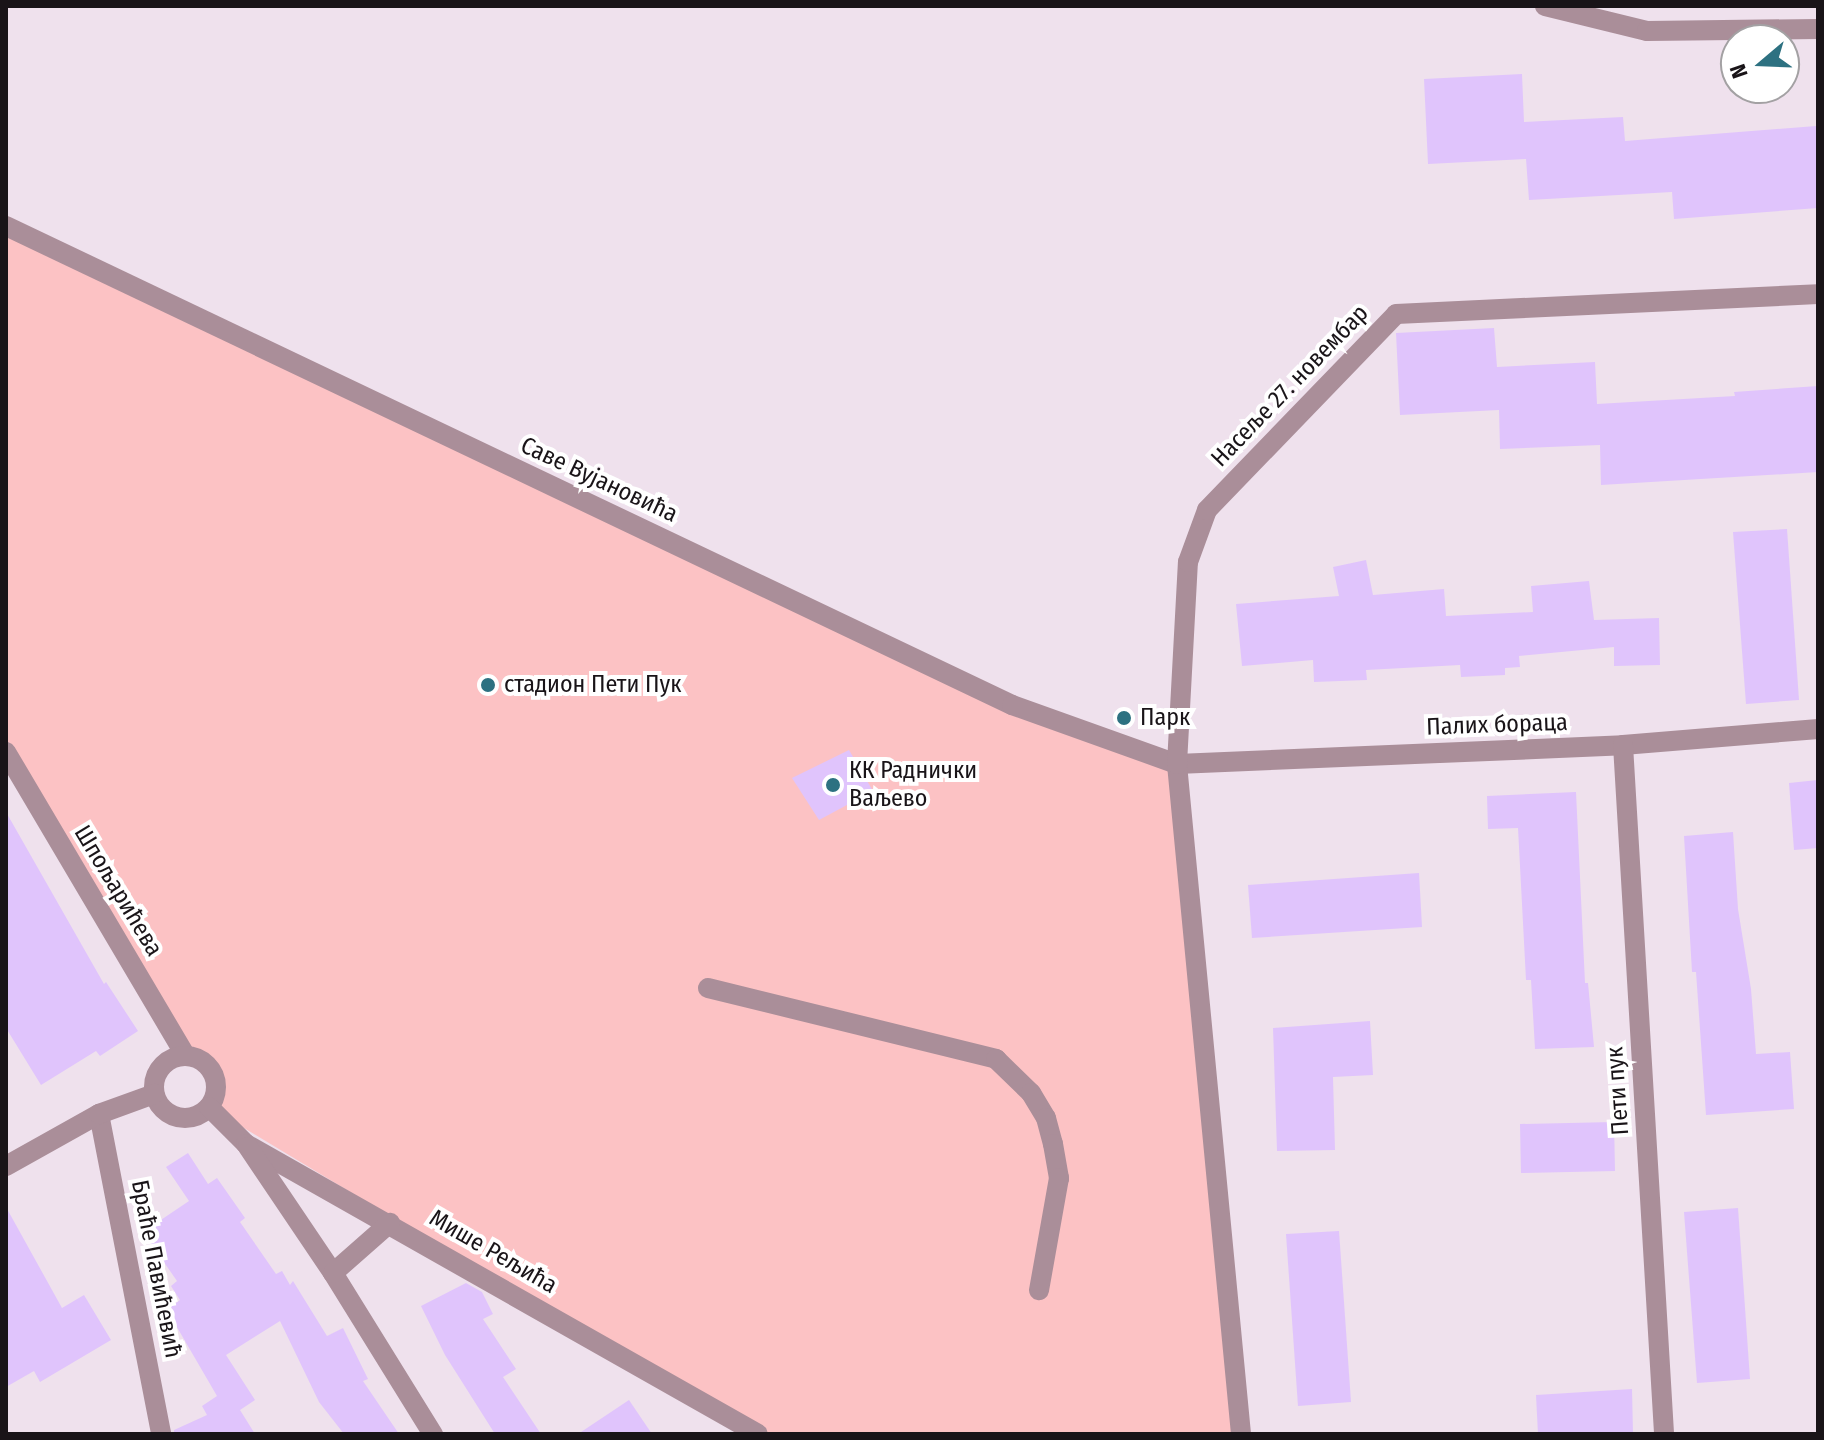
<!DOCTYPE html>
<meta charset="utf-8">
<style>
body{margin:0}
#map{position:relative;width:1824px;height:1440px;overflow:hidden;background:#efe1ed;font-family:"Fira Sans Condensed",sans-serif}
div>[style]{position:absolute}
.green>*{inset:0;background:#fcc2c4}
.building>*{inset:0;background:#e0c4fc}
.minor>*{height:20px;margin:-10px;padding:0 10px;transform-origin:10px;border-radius:10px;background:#aa8e99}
.minor>.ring{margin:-10px;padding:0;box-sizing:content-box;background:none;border:20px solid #aa8e99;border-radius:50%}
.dots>*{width:22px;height:22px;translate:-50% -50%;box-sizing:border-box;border:4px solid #fff;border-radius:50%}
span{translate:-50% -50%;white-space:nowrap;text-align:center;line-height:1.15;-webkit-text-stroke:8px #fff;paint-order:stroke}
.street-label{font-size:24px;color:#191418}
.poi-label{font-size:24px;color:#191418}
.left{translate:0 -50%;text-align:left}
.frame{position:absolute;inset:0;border:8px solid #191418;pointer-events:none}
.north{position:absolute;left:1720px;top:24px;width:80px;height:80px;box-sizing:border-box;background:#fff;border:2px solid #a3a1a3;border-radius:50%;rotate:251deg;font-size:22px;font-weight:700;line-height:32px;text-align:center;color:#191418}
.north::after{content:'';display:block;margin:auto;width:28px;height:36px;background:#2d7181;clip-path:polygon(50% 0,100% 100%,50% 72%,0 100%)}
</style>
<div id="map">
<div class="green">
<i style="clip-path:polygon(6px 226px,1012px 705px,1177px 764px,1241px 1434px,752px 1434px,209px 1107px,216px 1090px,212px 1071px,205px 1063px,186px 1056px,6px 752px)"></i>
</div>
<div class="building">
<i style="clip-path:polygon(1522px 74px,1524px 122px,1623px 117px,1625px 141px,1816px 126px,1818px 208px,1674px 219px,1672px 192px,1529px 200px,1526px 159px,1428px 164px,1424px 79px)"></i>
<i style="clip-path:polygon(1494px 328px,1497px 367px,1595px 362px,1597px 404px,1735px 396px,1734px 392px,1818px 386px,1818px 472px,1601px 485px,1600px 445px,1500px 449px,1499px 410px,1400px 415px,1396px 333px)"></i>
<i style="clip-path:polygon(1787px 529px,1799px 700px,1746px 704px,1733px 532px)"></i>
<i style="clip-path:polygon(1366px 560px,1373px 595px,1444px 589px,1446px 616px,1533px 612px,1531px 586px,1589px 581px,1594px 620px,1659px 618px,1660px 665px,1614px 666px,1614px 647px,1519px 656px,1520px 667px,1505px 668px,1505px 675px,1461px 677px,1460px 665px,1366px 670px,1367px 680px,1314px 682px,1313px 660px,1242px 666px,1236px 604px,1339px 596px,1333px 567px)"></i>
<i style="clip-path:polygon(849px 750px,873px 791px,819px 820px,792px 778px)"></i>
<i style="clip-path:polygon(1818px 780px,1818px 848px,1794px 850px,1789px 783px)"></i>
<i style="clip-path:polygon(1576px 792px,1585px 983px,1588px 983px,1594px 1047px,1535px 1049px,1531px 980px,1526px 980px,1518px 828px,1488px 829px,1487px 796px)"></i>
<i style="clip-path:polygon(6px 812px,104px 984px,106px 982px,138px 1031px,100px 1056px,96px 1051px,41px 1085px,6px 1028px)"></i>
<i style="clip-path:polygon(1733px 832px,1738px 909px,1751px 989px,1756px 1054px,1790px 1052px,1794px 1109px,1706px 1115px,1696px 972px,1692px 972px,1684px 836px)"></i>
<i style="clip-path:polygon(1419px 873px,1422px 927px,1252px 938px,1248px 885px)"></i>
<i style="clip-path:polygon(1370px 1021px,1373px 1075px,1333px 1077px,1335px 1150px,1277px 1151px,1273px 1028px)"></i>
<i style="clip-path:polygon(1614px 1122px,1615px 1171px,1521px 1173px,1520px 1124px)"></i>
<i style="clip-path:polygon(188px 1153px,208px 1184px,217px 1178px,245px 1218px,240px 1222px,276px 1274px,282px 1271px,290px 1285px,293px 1281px,327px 1336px,343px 1328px,368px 1379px,363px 1381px,399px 1434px,344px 1434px,319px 1402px,280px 1321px,226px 1355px,255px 1400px,240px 1410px,255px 1434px,174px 1434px,174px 1430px,207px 1415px,202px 1406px,217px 1396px,167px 1310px,180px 1300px,171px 1286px,177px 1281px,143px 1232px,189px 1201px,166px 1167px)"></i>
<i style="clip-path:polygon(6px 1207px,62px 1308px,84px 1295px,111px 1340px,40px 1382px,34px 1371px,6px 1387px)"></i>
<i style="clip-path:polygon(1738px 1208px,1750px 1379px,1697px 1383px,1684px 1212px)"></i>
<i style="clip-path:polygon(1339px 1231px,1351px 1402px,1298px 1406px,1286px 1234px)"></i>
<i style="clip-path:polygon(466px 1283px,482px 1292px,493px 1314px,483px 1319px,516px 1369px,503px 1377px,541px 1434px,495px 1434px,445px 1355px,421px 1306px)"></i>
<i style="clip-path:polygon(1632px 1389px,1633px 1434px,1538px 1434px,1536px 1395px)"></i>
<i style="clip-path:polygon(629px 1400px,652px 1434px,578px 1434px)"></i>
</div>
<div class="minor">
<i style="left:1545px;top:6px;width:105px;rotate:13.8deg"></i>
<i style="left:1647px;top:31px;width:171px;rotate:-0.7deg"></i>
<i style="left:6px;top:226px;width:1114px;rotate:25.46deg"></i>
<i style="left:1012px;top:705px;width:175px;rotate:19.7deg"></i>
<i style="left:1177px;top:764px;width:446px;rotate:-2.4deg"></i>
<i style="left:1623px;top:745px;width:196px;rotate:-4.7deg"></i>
<i style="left:1623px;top:745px;width:690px;rotate:86.59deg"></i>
<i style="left:6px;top:752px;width:353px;rotate:59.4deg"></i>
<i style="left:708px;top:988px;width:297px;rotate:13.8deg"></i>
<i style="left:996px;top:1059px;width:49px;rotate:44.2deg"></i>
<i style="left:1031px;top:1093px;width:29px;rotate:59deg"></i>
<i style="left:1046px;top:1118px;width:27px;rotate:75deg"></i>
<i style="left:1053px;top:1144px;width:35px;rotate:80deg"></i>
<i style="left:1059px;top:1178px;width:114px;rotate:100.1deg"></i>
<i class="ring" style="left:154px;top:1056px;width:42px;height:42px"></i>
<i style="left:209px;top:1107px;width:52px;rotate:45deg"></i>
<i style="left:246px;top:1144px;width:588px;rotate:29.53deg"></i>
<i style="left:99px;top:1114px;width:326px;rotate:79deg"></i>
<i style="left:248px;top:1147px;width:152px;rotate:56deg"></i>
<i style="left:333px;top:1273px;width:190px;rotate:58.2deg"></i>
<i style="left:6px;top:1166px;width:107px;rotate:-29.2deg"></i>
<i style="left:99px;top:1114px;width:59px;rotate:-20deg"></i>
<i style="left:333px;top:1273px;width:76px;rotate:-41.3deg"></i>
<i style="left:1241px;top:1434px;width:673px;rotate:-95.46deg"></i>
<i style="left:1177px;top:764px;width:202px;rotate:-86.9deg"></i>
<i style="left:1188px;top:562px;width:55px;rotate:-69.9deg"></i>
<i style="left:1207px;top:510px;width:272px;rotate:-46deg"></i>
<i style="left:1396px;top:314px;width:422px;rotate:-2.7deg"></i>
</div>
<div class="dots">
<i style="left:488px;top:685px;background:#2d7181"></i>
<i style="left:1124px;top:718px;background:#2d7181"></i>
<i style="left:833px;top:785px;background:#2d7181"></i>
</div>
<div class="street-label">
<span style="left:1290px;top:386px;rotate:-46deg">Насеље 27. новембар</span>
<span style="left:599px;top:480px;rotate:25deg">Саве Вујановића</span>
<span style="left:1497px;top:725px;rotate:-2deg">Палих бораца</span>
<span style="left:118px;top:891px;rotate:59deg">Шпољарићева</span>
<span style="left:1618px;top:1091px;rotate:-94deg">Пети пук</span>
<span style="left:493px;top:1252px;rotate:30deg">Мише Рељића</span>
<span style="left:156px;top:1269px;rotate:79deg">Браће Павићевић</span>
</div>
<div class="poi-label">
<span class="left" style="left:504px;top:685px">стадион Пети Пук</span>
<span class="left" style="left:1140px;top:718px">Парк</span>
<span class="left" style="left:849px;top:785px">КК Раднички<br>Ваљево</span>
</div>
<div class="frame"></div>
<div class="north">N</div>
</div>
